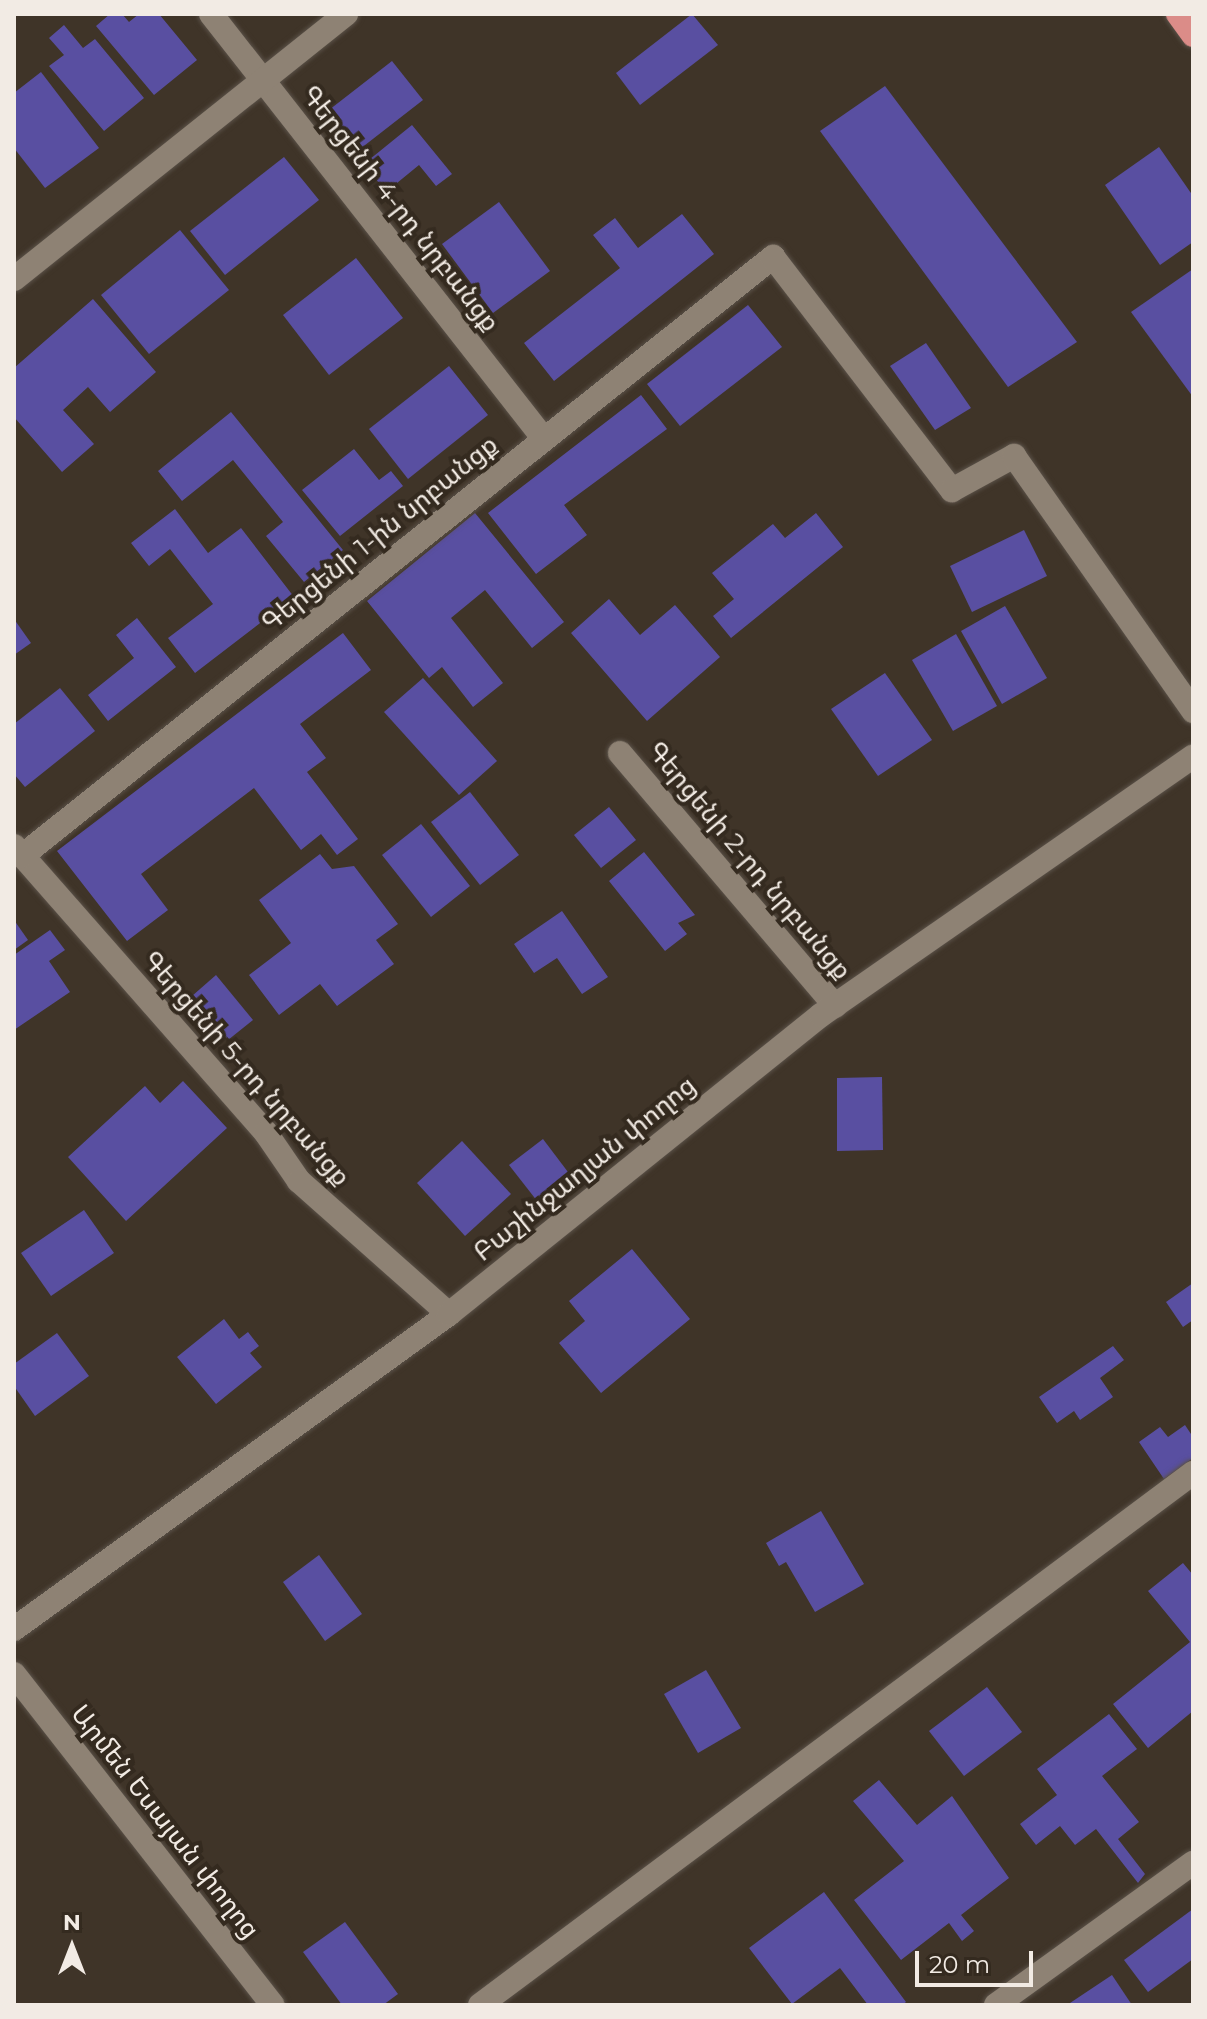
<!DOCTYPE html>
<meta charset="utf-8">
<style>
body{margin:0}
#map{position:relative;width:1207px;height:2019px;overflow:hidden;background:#3f3428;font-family:Montserrat,"Noto Sans Armenian",sans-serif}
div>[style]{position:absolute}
.building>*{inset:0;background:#594fa1}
.roads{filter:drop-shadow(0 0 2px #5a5148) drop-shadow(0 0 2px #5a5148)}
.minor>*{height:24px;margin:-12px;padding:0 12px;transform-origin:12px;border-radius:12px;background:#8e8274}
.highway>*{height:24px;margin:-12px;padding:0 12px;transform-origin:12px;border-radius:12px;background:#db8c88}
span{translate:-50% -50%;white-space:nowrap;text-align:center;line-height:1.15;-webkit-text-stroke:8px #342a1f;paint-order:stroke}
.street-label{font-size:26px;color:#f2ebe4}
.frame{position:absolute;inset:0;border:16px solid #f2ebe4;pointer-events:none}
.north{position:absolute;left:32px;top:1907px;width:80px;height:80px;-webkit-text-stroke:6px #342a1f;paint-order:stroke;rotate:0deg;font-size:22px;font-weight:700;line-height:32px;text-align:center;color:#f2ebe4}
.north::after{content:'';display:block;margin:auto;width:28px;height:36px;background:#f2ebe4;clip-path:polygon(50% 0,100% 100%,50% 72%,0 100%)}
.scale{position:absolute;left:915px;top:1951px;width:118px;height:36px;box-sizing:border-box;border:4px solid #f2ebe4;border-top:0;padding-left:10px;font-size:24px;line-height:28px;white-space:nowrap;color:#f2ebe4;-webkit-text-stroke:6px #342a1f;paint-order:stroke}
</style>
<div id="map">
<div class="building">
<i style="clip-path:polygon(110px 14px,122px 14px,129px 22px,139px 14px,159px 14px,197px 60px,154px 95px,96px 26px)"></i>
<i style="clip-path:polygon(692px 14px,718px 45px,640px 105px,616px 73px)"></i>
<i style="clip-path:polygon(64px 25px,83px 48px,95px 39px,144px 98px,104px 131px,49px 66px,64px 55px,49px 38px)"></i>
<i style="clip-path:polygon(392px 61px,423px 100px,351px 156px,320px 117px)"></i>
<i style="clip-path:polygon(41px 72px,99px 148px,45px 188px,14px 148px,14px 93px)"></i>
<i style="clip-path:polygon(885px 86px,1077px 342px,1008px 387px,820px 131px)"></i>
<i style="clip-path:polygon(412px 125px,452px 174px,436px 186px,419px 165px,386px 192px,364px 164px)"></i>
<i style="clip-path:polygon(1159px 147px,1193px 196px,1193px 242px,1160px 265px,1105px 185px)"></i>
<i style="clip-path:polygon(284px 157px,319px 200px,225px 275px,190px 231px)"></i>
<i style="clip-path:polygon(499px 202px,550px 271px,493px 313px,442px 244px)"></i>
<i style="clip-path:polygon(682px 214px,714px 254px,554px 381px,524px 343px,620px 268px,593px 235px,615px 218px,638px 248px)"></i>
<i style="clip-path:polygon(180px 230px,229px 290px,149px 354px,101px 295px)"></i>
<i style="clip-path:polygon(356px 258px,403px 318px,329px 375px,283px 315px)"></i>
<i style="clip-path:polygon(1193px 269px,1193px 397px,1131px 312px)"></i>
<i style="clip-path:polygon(93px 299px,156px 372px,110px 412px,88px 387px,63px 410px,94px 444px,62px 472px,14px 417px,14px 368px)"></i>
<i style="clip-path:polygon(748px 305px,782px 347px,680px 426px,647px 384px)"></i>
<i style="clip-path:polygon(926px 343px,971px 408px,935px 430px,890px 366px)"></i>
<i style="clip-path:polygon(449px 366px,488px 415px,408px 479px,369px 429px)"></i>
<i style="clip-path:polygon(641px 395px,667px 429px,564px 505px,587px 535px,536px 574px,488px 513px)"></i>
<i style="clip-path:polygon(231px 412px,343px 550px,304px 582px,266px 536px,283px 522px,233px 460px,182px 501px,158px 471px)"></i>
<i style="clip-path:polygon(354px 449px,379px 480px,391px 471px,403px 486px,340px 536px,302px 490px)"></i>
<i style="clip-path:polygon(175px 509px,208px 553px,241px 528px,294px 597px,195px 673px,168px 638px,213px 604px,170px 549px,149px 566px,131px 543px)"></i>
<i style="clip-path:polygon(475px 513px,564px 622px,532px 648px,485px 590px,451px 618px,503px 683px,473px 707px,442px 667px,429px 678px,367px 601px)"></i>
<i style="clip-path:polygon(816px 513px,843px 547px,731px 638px,713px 616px,734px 599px,712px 573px,773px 524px,785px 538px)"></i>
<i style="clip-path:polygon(1024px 530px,1047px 576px,972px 612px,950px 566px)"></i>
<i style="clip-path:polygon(609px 599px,640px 635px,675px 605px,720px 657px,647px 721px,571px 633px)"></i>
<i style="clip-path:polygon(1005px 606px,1047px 678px,1002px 704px,961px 631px)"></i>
<i style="clip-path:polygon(137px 618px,176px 667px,108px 721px,88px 695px,134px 658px,116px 635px)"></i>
<i style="clip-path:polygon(14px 619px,31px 643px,14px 655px)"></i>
<i style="clip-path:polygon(343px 633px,371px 670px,300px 724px,326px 758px,307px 772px,358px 839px,337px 855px,321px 834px,301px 850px,254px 788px,141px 874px,168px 910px,127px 941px,57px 851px)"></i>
<i style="clip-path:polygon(956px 634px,997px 706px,953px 731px,912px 660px)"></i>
<i style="clip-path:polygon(885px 673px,932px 740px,878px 776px,831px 709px)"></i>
<i style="clip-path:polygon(423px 678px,497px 761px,459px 795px,384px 712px)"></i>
<i style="clip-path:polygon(60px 688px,95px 731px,25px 787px,14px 774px,14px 724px)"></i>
<i style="clip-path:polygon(470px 792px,519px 855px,480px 885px,431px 822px)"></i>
<i style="clip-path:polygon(609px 807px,636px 840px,601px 868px,574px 835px)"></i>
<i style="clip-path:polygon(421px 824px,470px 886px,431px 917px,382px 855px)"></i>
<i style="clip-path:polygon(644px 852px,695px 915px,678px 923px,687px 934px,665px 951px,609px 881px)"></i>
<i style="clip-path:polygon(320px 854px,332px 869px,354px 866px,398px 924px,376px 940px,394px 964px,337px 1006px,320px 984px,279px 1015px,249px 975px,291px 943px,259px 900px)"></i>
<i style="clip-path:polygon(562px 911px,608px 977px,582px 994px,557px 958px,534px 973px,514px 944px)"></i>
<i style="clip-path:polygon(14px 920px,28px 940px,14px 950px)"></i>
<i style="clip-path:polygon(50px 930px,65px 950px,49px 961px,70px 992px,14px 1030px,14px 955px)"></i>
<i style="clip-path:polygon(216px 975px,253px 1020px,228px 1040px,192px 996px)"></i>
<i style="clip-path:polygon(882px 1077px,883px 1150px,837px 1151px,837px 1078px)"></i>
<i style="clip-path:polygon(183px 1081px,227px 1128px,126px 1221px,68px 1157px,145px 1086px,160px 1103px)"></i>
<i style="clip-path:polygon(543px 1139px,574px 1180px,541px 1206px,509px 1165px)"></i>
<i style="clip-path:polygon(462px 1141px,511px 1194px,465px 1236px,417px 1183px)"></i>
<i style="clip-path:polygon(84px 1210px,114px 1253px,51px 1296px,21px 1253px)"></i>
<i style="clip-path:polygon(632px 1249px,690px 1319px,601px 1393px,559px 1343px,585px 1321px,569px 1301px)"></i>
<i style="clip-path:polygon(1193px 1283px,1193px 1320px,1183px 1327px,1166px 1302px)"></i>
<i style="clip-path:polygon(224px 1319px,239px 1339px,248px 1332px,259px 1346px,250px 1353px,262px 1367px,216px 1404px,177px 1357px)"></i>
<i style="clip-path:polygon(57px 1333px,89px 1376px,35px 1416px,14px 1386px,14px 1364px)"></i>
<i style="clip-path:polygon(1113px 1346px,1124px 1360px,1100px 1378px,1113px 1397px,1080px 1420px,1074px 1411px,1057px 1423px,1039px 1397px)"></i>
<i style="clip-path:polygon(1185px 1425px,1193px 1437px,1193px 1458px,1164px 1479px,1139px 1442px,1160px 1427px,1168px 1437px)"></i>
<i style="clip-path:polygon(821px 1511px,864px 1584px,815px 1612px,786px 1562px,779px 1566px,766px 1543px)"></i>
<i style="clip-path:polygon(319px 1555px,362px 1614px,325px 1641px,283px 1582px)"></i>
<i style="clip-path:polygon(1183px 1563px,1193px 1575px,1193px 1711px,1148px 1748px,1113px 1704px,1190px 1642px,1148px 1591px)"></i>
<i style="clip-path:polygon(706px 1670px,741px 1728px,698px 1753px,664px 1694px)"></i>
<i style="clip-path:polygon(987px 1687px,1022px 1732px,964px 1776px,929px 1731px)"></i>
<i style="clip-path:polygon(1109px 1714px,1137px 1749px,1102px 1776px,1139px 1822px,1118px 1839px,1145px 1874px,1138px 1883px,1096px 1829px,1075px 1845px,1060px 1826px,1036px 1845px,1020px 1824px,1057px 1795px,1037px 1769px)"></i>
<i style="clip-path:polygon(879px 1780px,917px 1825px,952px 1796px,1009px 1878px,961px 1915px,974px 1931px,962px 1941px,949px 1923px,901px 1960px,854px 1900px,904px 1861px,853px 1801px)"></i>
<i style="clip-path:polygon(824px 1892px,906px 2002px,902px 2005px,868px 2005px,840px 1968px,792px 2004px,749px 1948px)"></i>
<i style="clip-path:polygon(1193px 1909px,1193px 1959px,1148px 1992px,1124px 1960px)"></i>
<i style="clip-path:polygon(345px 1922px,398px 1994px,383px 2005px,342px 2005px,303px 1952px)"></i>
<i style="clip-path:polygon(1112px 1975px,1132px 2005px,1067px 2005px)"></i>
</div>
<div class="roads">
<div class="minor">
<i style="left:211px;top:14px;width:540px;rotate:51.92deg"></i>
<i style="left:14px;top:279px;width:425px;rotate:-38.6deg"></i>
<i style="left:620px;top:753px;width:332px;rotate:49.6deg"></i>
<i style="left:14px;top:846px;width:382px;rotate:48.7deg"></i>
<i style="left:266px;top:1133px;width:58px;rotate:55.5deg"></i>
<i style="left:299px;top:1181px;width:200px;rotate:41.6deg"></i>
<i style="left:22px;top:856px;width:961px;rotate:-38.58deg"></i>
<i style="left:773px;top:257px;width:294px;rotate:52.5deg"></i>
<i style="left:952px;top:490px;width:71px;rotate:-28.7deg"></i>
<i style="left:1014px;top:456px;width:312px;rotate:54.9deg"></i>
<i style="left:14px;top:1629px;width:537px;rotate:-35.91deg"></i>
<i style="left:449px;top:1314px;width:477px;rotate:-38.8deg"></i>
<i style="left:821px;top:1015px;width:453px;rotate:-34.8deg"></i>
<i style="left:14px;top:1674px;width:420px;rotate:52deg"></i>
<i style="left:480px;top:2005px;width:890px;rotate:-36.73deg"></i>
<i style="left:996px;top:2005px;width:243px;rotate:-35.8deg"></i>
</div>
<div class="highway">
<i style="left:1178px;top:14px;width:26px;rotate:54deg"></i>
</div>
</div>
<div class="street-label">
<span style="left:400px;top:209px;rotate:52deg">Գերցենի 4-րդ նրբանցք</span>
<span style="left:380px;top:534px;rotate:-39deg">Գերցենի 1-ին նրբանցք</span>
<span style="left:749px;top:861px;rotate:50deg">Գերցենի 2-րդ նրբանցք</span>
<span style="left:246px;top:1069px;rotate:49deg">Գերցենի 5-րդ նրբանցք</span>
<span style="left:585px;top:1169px;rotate:-39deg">Բաշինջաղյան փողոց</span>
<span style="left:165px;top:1822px;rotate:52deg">Արմեն Եսայան փողոց</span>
</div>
<div class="frame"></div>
<div class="north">N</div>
<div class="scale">20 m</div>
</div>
